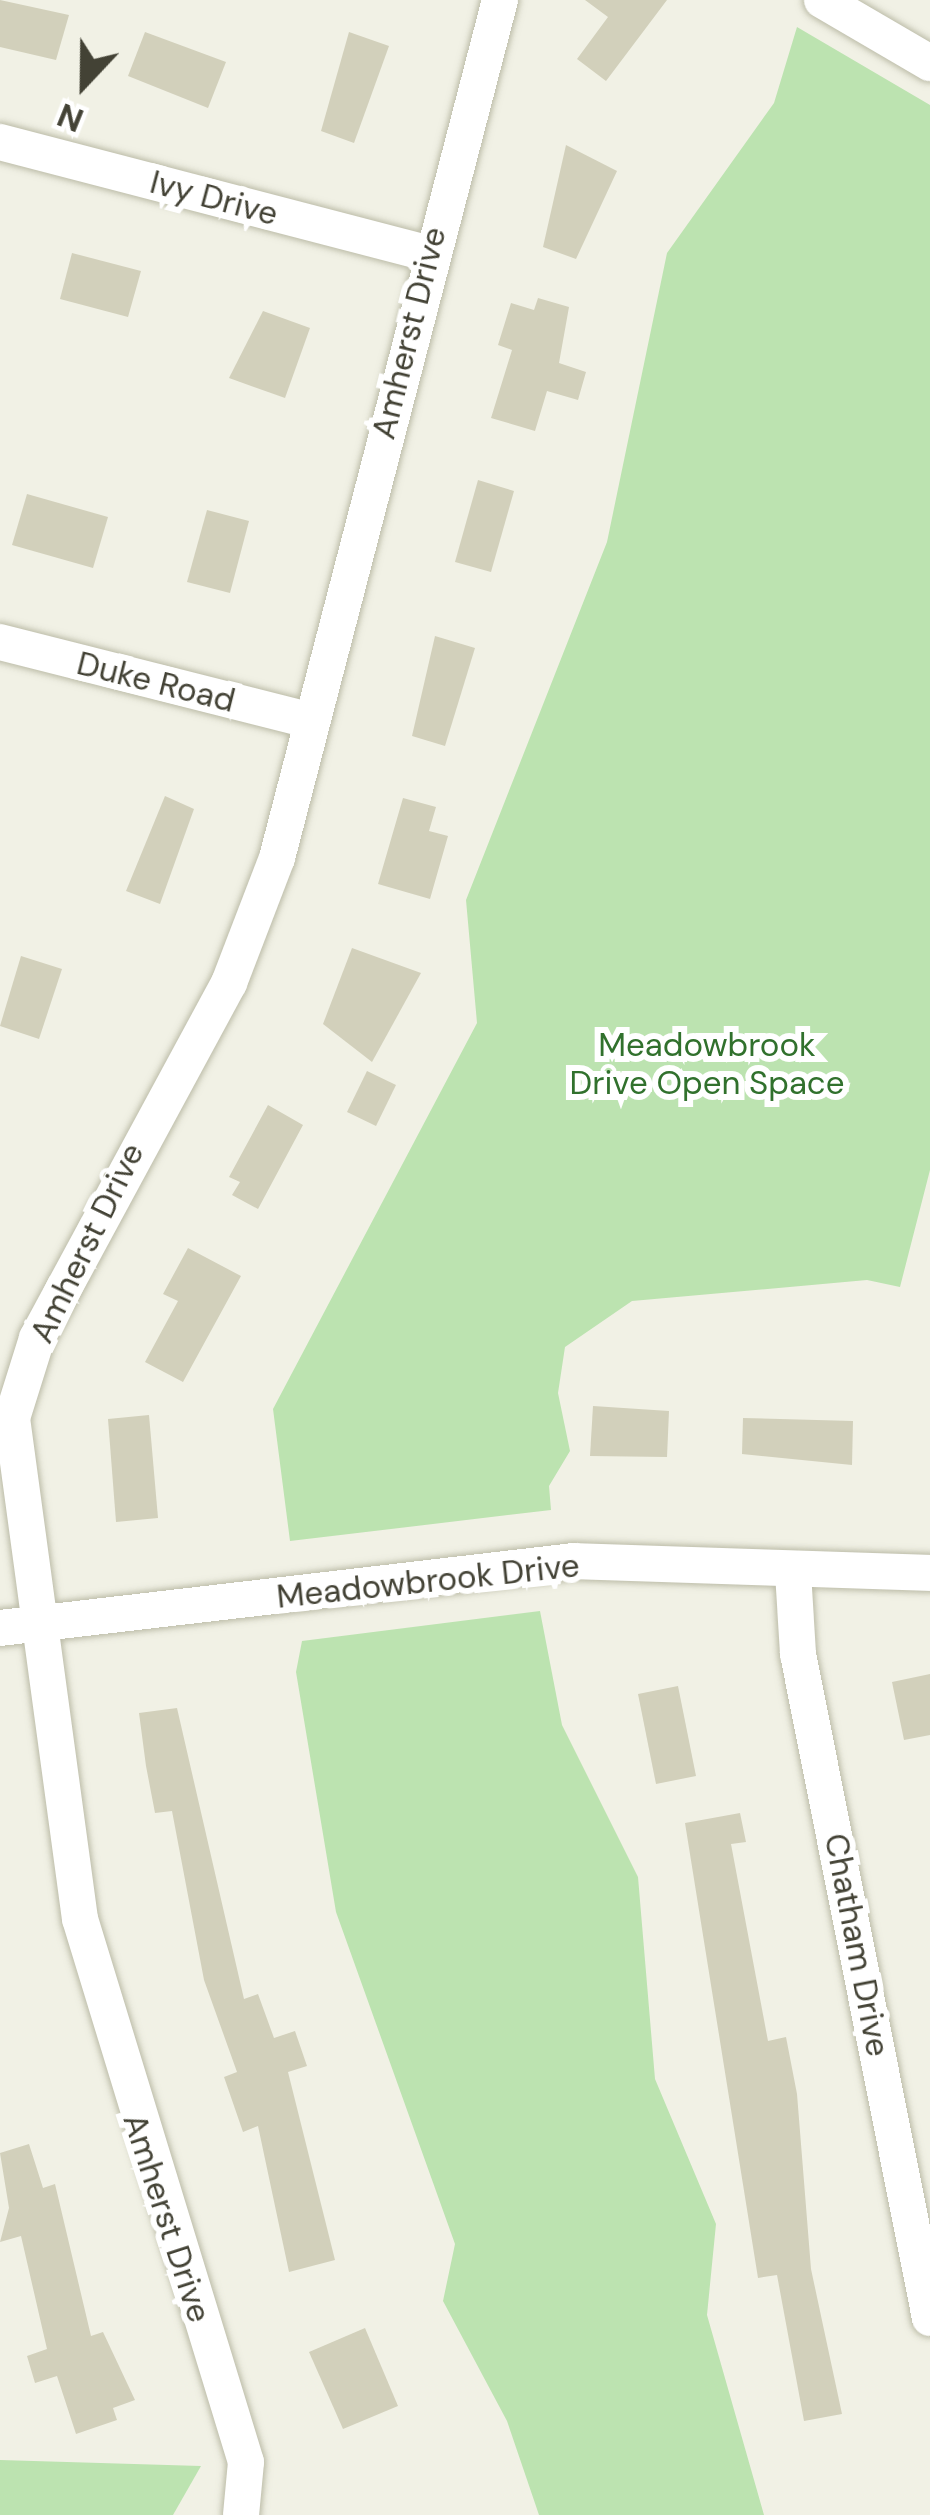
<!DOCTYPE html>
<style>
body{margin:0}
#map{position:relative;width:930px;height:2515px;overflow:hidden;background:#f1f1e5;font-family:"DM Sans",sans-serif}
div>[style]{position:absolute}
.green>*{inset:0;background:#bce3b0}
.building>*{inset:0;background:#d2d0bb}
.roads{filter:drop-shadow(0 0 3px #bcbca8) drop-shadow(0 0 3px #bcbca8)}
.street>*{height:36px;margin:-18px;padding:0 18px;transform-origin:18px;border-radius:18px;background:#fff}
span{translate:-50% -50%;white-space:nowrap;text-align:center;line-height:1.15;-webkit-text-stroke:12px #fff;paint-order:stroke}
.street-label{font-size:33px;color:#434235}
.park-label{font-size:33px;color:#31712d}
.north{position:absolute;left:24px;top:24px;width:120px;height:120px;-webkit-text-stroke:9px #fff;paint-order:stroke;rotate:202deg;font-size:33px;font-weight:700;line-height:48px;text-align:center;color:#434235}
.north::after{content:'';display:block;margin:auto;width:42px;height:54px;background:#434235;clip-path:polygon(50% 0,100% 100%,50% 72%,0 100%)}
</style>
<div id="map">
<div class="green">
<i style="clip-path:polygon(797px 27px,930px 105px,930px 1170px,900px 1287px,867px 1280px,632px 1301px,565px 1347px,558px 1393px,570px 1451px,549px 1486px,551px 1510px,290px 1541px,273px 1409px,477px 1023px,466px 900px,607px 542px,667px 253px,774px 103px)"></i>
<i style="clip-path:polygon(540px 1611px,562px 1725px,638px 1877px,655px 2079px,716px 2224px,707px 2315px,764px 2515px,539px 2515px,507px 2421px,443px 2301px,455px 2244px,336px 1912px,296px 1672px,302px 1641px)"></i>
<i style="clip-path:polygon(0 2460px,201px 2466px,173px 2515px,0 2515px)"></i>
</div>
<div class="building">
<i style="clip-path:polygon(0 0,69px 15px,56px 60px,0 47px)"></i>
<i style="clip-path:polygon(585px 0,667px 0,606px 81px,577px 59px,608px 17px)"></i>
<i style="clip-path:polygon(145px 32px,226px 62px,208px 108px,128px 76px)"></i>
<i style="clip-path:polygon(349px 32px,389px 46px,354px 143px,321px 131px)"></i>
<i style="clip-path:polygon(566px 145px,617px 171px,576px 259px,543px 247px)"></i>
<i style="clip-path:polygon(72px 253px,141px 271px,128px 317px,60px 299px)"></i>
<i style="clip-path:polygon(538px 298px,569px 307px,559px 363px,586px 372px,578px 400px,547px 391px,535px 431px,491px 418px,512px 350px,498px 345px,511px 303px,534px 310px)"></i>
<i style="clip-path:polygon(263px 311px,310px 328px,285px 398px,229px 378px)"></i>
<i style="clip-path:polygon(478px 480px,514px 491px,491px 572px,455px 562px)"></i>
<i style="clip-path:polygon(27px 494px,108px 517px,93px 568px,12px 545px)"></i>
<i style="clip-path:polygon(207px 510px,249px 521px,230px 593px,187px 582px)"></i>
<i style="clip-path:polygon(435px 636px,475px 648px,445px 746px,412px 736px)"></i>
<i style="clip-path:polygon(165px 796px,194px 809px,160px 904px,126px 891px)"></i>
<i style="clip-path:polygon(403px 798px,436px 807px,429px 831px,448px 836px,430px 899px,378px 884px)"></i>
<i style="clip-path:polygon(352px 948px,421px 973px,372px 1062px,323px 1024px)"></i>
<i style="clip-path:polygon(21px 956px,62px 969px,39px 1039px,0 1026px)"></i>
<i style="clip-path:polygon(367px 1071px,396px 1085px,376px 1126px,347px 1112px)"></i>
<i style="clip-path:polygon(268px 1105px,303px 1125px,258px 1209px,232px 1195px,240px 1182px,229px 1177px)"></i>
<i style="clip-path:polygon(188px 1248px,241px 1276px,183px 1382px,145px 1362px,178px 1301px,163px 1294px)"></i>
<i style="clip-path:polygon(593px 1406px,669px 1411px,667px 1457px,590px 1456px)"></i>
<i style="clip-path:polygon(149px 1415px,158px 1518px,116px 1522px,108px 1419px)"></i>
<i style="clip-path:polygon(743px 1418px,853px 1421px,852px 1465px,742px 1454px)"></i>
<i style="clip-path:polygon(930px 1674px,930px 1735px,904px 1740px,892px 1682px)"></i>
<i style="clip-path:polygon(678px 1686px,696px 1776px,656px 1784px,638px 1694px)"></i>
<i style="clip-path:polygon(177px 1708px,244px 1999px,258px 1994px,274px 2038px,295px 2031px,307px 2066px,288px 2072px,335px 2260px,289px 2272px,258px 2126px,243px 2132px,224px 2077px,237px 2072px,204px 1980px,172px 1811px,155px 1813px,146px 1766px,139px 1713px)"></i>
<i style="clip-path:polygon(740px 1813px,746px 1842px,731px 1844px,768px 2041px,786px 2037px,797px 2094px,811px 2269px,842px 2414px,804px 2421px,777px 2275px,758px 2278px,685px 1823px)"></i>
<i style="clip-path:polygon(29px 2144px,43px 2188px,55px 2184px,91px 2336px,103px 2332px,135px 2400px,113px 2408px,117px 2420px,76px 2434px,57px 2376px,35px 2383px,27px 2356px,47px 2349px,21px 2236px,0 2242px,9px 2208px,0 2153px)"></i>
<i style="clip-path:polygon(365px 2328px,398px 2406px,343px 2429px,309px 2352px)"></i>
</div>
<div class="roads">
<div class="street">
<i style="left:822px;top:0;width:125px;rotate:30.3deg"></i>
<i style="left:0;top:142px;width:443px;rotate:14.6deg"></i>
<i style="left:0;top:642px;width:322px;rotate:14.2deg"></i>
<i style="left:793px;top:1572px;width:82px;rotate:86.5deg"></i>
<i style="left:798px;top:1654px;width:677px;rotate:78.76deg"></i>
<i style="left:0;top:1628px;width:578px;rotate:-6.66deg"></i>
<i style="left:574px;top:1561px;width:356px;rotate:1.9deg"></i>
<i style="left:241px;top:2515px;width:53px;rotate:-84.6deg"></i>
<i style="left:246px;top:2462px;width:568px;rotate:-107deg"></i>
<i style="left:80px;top:1919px;width:506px;rotate:-97.73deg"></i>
<i style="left:12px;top:1418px;width:84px;rotate:-72.6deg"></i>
<i style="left:37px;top:1338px;width:404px;rotate:-61.6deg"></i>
<i style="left:229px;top:983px;width:134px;rotate:-69deg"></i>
<i style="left:277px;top:858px;width:887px;rotate:-75.43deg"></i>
</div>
</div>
<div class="street-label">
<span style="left:214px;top:198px;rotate:15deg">Ivy Drive</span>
<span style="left:409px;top:333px;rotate:-76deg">Amherst Drive</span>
<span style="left:156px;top:682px;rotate:14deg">Duke Road</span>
<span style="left:87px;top:1243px;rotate:-64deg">Amherst Drive</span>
<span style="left:428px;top:1581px;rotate:-6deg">Meadowbrook Drive</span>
<span style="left:857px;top:1945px;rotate:79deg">Chatham Drive</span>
<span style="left:167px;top:2218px;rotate:72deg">Amherst Drive</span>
</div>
<div class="park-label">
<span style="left:707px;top:1064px">Meadowbrook<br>Drive Open Space</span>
</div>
<div class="north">N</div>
</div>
